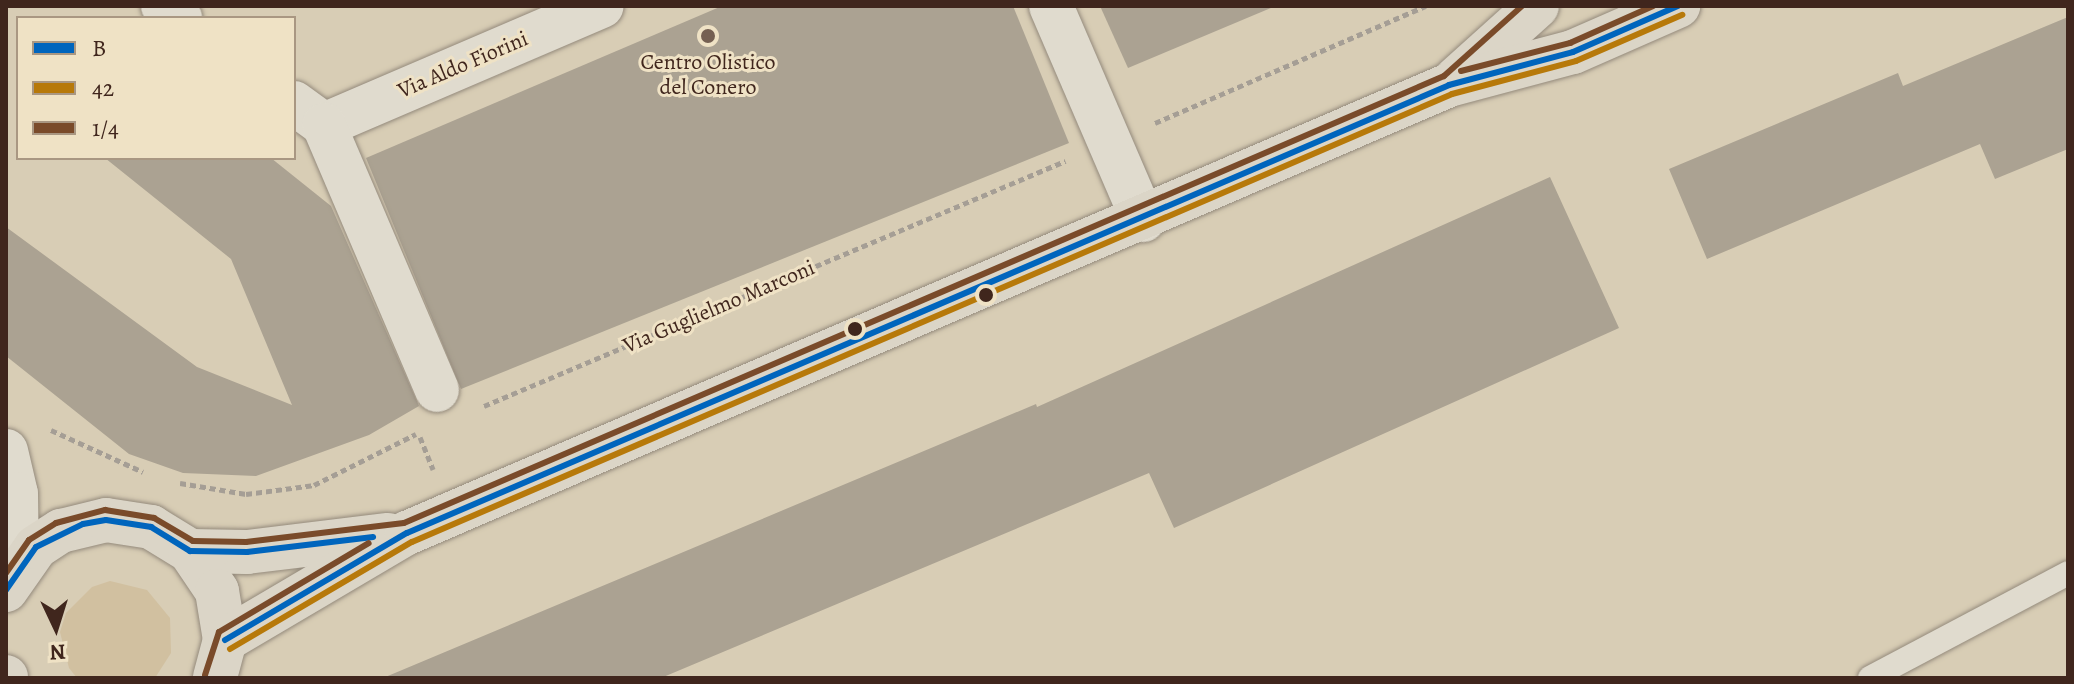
<!DOCTYPE html>
<style>
body{margin:0}
#map{position:relative;width:2074px;height:684px;overflow:hidden;background:#d8cdb5;font-family:Alegreya,serif}
div>[style]{position:absolute}
.green>*{inset:0;background:#d1c0a0}
.building>*{inset:0;background:#aba292}
.path>*{height:5px;margin-top:-2.5px;transform-origin:0;background:repeating-linear-gradient(90deg,#a59e95 0 6px,transparent 0 10px)}
.roads{filter:drop-shadow(0 0 2px #948a7c) drop-shadow(0 0 2px #948a7c)}
.lane>*{height:24px;margin:-12px;padding:0 12px;transform-origin:12px;border-radius:12px;background:#e0dbce}
.street>*{height:44px;margin:-22px;padding:0 22px;transform-origin:22px;border-radius:22px;background:#e0dbce}
.secondary>*{height:44px;margin:-22px;padding:0 22px;transform-origin:22px;border-radius:22px;background:#e0dbce}
.primary>*{height:44px;margin:-22px;padding:0 22px;transform-origin:22px;border-radius:22px;background:#dbd5c7}
.bus-1>*{height:6px;margin:-3px;padding:0 3px;transform-origin:3px;border-radius:3px;background:#0065bd}
.bus-2>*{height:6px;margin:-3px;padding:0 3px;transform-origin:3px;border-radius:3px;background:#b7790a}
.bus-3>*{height:6px;margin:-3px;padding:0 3px;transform-origin:3px;border-radius:3px;background:#7a4b2a}
.dots>*{width:22px;height:22px;translate:-50% -50%;box-sizing:border-box;border:4px solid #efe2c5;border-radius:50%}
span{translate:-50% -50%;white-space:nowrap;text-align:center;line-height:1.15;-webkit-text-stroke:6px #efe2c5;paint-order:stroke}
.poi-label{font-size:22px;color:#40261d}
.street-label{font-size:22px;color:#40261d}
.frame{position:absolute;inset:0;border:8px solid #40261d;pointer-events:none}
.legend{position:absolute;left:16px;top:16px;width:280px;height:144px;box-sizing:border-box;background:#efe2c5;border:2px solid #a99782;margin:0;padding:10px 14px;list-style:none;font-size:24px;color:#40261d}
.legend li{display:flex;align-items:center;gap:16px;height:40px}
.legend b{width:40px;border:2px solid #a99782}
.north{position:absolute;left:16px;top:588px;width:80px;height:80px;-webkit-text-stroke:6px #efe2c5;paint-order:stroke;rotate:176deg;font-size:22px;font-weight:700;line-height:32px;text-align:center;color:#40261d}
.north::after{content:'';display:block;margin:auto;width:28px;height:36px;background:#40261d;clip-path:polygon(50% 0,100% 100%,50% 72%,0 100%)}
</style>
<div id="map">
<div class="green">
<i style="clip-path:polygon(110px 581px,147px 590px,170px 618px,171px 653px,155px 678px,77px 678px,69px 668px,60px 632px,66px 613px,92px 587px)"></i>
</div>
<div class="building">
<i style="clip-path:polygon(722px 6px,1013px 6px,1069px 143px,461px 389px,366px 158px)"></i>
<i style="clip-path:polygon(1100px 6px,1273px 6px,1273px 7px,1128px 68px)"></i>
<i style="clip-path:polygon(2068px 17px,2068px 149px,1995px 179px,1980px 144px,1707px 259px,1669px 169px,1898px 73px,1903px 86px)"></i>
<i style="clip-path:polygon(105px 158px,271px 158px,331px 206px,419px 406px,369px 435px,256px 476px,183px 473px,129px 454px,6px 356px,6px 227px,197px 367px,292px 405px,231px 259px)"></i>
<i style="clip-path:polygon(1550px 177px,1619px 328px,1174px 528px,1149px 473px,661px 678px,383px 678px,1036px 404px,1037px 407px)"></i>
</div>
<div class="path">
<i style="left:1155px;top:123px;width:295px;rotate:-23.4deg"></i>
<i style="left:484px;top:406px;width:631px;rotate:-22.86deg"></i>
<i style="left:51px;top:430px;width:101px;rotate:24.5deg"></i>
<i style="left:420px;top:437px;width:35px;rotate:68deg"></i>
<i style="left:180px;top:483px;width:67px;rotate:9.5deg"></i>
<i style="left:246px;top:494px;width:69px;rotate:-7.5deg"></i>
<i style="left:314px;top:485px;width:114px;rotate:-26.6deg"></i>
</div>
<div class="roads">
<div class="lane">
<i style="left:1870px;top:678px;width:224px;rotate:-27.9deg"></i>
</div>
<div class="street">
<i style="left:163px;top:6px;width:21px;rotate:35deg"></i>
<i style="left:1051px;top:6px;width:233px;rotate:66.7deg"></i>
<i style="left:294px;top:103px;width:37px;rotate:36deg"></i>
<i style="left:324px;top:125px;width:302px;rotate:-23.2deg"></i>
<i style="left:324px;top:125px;width:288px;rotate:66.9deg"></i>
</div>
<div class="secondary">
<i style="left:6px;top:451px;width:44px;rotate:76.9deg"></i>
<i style="left:16px;top:494px;width:75px;rotate:89.2deg"></i>
</div>
<div class="primary">
<i style="left:1456px;top:79px;width:109px;rotate:-42deg"></i>
<i style="left:190px;top:551px;width:57px;rotate:1deg"></i>
<i style="left:247px;top:552px;width:142px;rotate:-6.9deg"></i>
<i style="left:6px;top:590px;width:52px;rotate:-55.1deg"></i>
<i style="left:36px;top:547px;width:30px;rotate:-33deg"></i>
<i style="left:61px;top:531px;width:46px;rotate:-13.7deg"></i>
<i style="left:106px;top:520px;width:46px;rotate:8.8deg"></i>
<i style="left:151px;top:527px;width:46px;rotate:31.6deg"></i>
<i style="left:190px;top:551px;width:48px;rotate:56deg"></i>
<i style="left:217px;top:591px;width:50px;rotate:80.7deg"></i>
<i style="left:225px;top:640px;width:39px;rotate:105deg"></i>
<i style="left:225px;top:640px;width:211px;rotate:-30.5deg"></i>
<i style="left:407px;top:533px;width:1134px;rotate:-23.26deg"></i>
<i style="left:1449px;top:85px;width:128px;rotate:-14.9deg"></i>
<i style="left:1573px;top:52px;width:115px;rotate:-23.7deg"></i>
<i style="left:6px;top:677px;width:1px;rotate:90deg"></i>
</div>
</div>
<div class="bus-1">
<i style="left:190px;top:551px;width:57px;rotate:1deg"></i>
<i style="left:247px;top:552px;width:127px;rotate:-6.8deg"></i>
<i style="left:6px;top:590px;width:52px;rotate:-55.1deg"></i>
<i style="left:36px;top:547px;width:52px;rotate:-26.1deg"></i>
<i style="left:83px;top:524px;width:23px;rotate:-10deg"></i>
<i style="left:106px;top:520px;width:46px;rotate:8.8deg"></i>
<i style="left:151px;top:527px;width:46px;rotate:31.6deg"></i>
<i style="left:225px;top:640px;width:211px;rotate:-30.5deg"></i>
<i style="left:407px;top:533px;width:1134px;rotate:-23.26deg"></i>
<i style="left:1449px;top:85px;width:128px;rotate:-14.9deg"></i>
<i style="left:1573px;top:52px;width:115px;rotate:-23.7deg"></i>
</div>
<div class="bus-2">
<i style="left:230px;top:649px;width:211px;rotate:-30.5deg"></i>
<i style="left:412px;top:542px;width:1132px;rotate:-23.3deg"></i>
<i style="left:1452px;top:94px;width:128px;rotate:-14.9deg"></i>
<i style="left:1576px;top:61px;width:116px;rotate:-23.5deg"></i>
</div>
<div class="bus-3">
<i style="left:1461px;top:71px;width:113px;rotate:-14.4deg"></i>
<i style="left:1570px;top:43px;width:91px;rotate:-24deg"></i>
<i style="left:6px;top:573px;width:40px;rotate:-55.1deg"></i>
<i style="left:29px;top:540px;width:32px;rotate:-32deg"></i>
<i style="left:56px;top:523px;width:51px;rotate:-14.9deg"></i>
<i style="left:105px;top:510px;width:50px;rotate:9.3deg"></i>
<i style="left:154px;top:518px;width:45px;rotate:30.5deg"></i>
<i style="left:193px;top:541px;width:53px;rotate:1.1deg"></i>
<i style="left:246px;top:542px;width:159px;rotate:-6.9deg"></i>
<i style="left:404px;top:523px;width:1132px;rotate:-23.26deg"></i>
<i style="left:1444px;top:76px;width:105px;rotate:-41.9deg"></i>
<i style="left:205px;top:675px;width:45px;rotate:-72deg"></i>
<i style="left:219px;top:632px;width:174px;rotate:-30.7deg"></i>
</div>
<div class="dots">
<i style="left:708px;top:36px;background:#756052"></i>
<i style="left:986px;top:295px;background:#40261d"></i>
<i style="left:855px;top:329px;background:#40261d"></i>
</div>
<div class="poi-label">
<span style="left:708px;top:75px">Centro Olistico<br>del Conero</span>
</div>
<div class="street-label">
<span style="left:463px;top:65px;rotate:-23deg">Via Aldo Fiorini</span>
<span style="left:719px;top:307px;rotate:-23deg">Via Guglielmo Marconi</span>
</div>
<div class="frame"></div>
<ul class="legend">
<li><b style="height:10px;background:#0065bd"></b>B</li>
<li><b style="height:10px;background:#b7790a"></b>42</li>
<li><b style="height:10px;background:#7a4b2a"></b>1/4</li>
</ul>
<div class="north">N</div>
</div>
